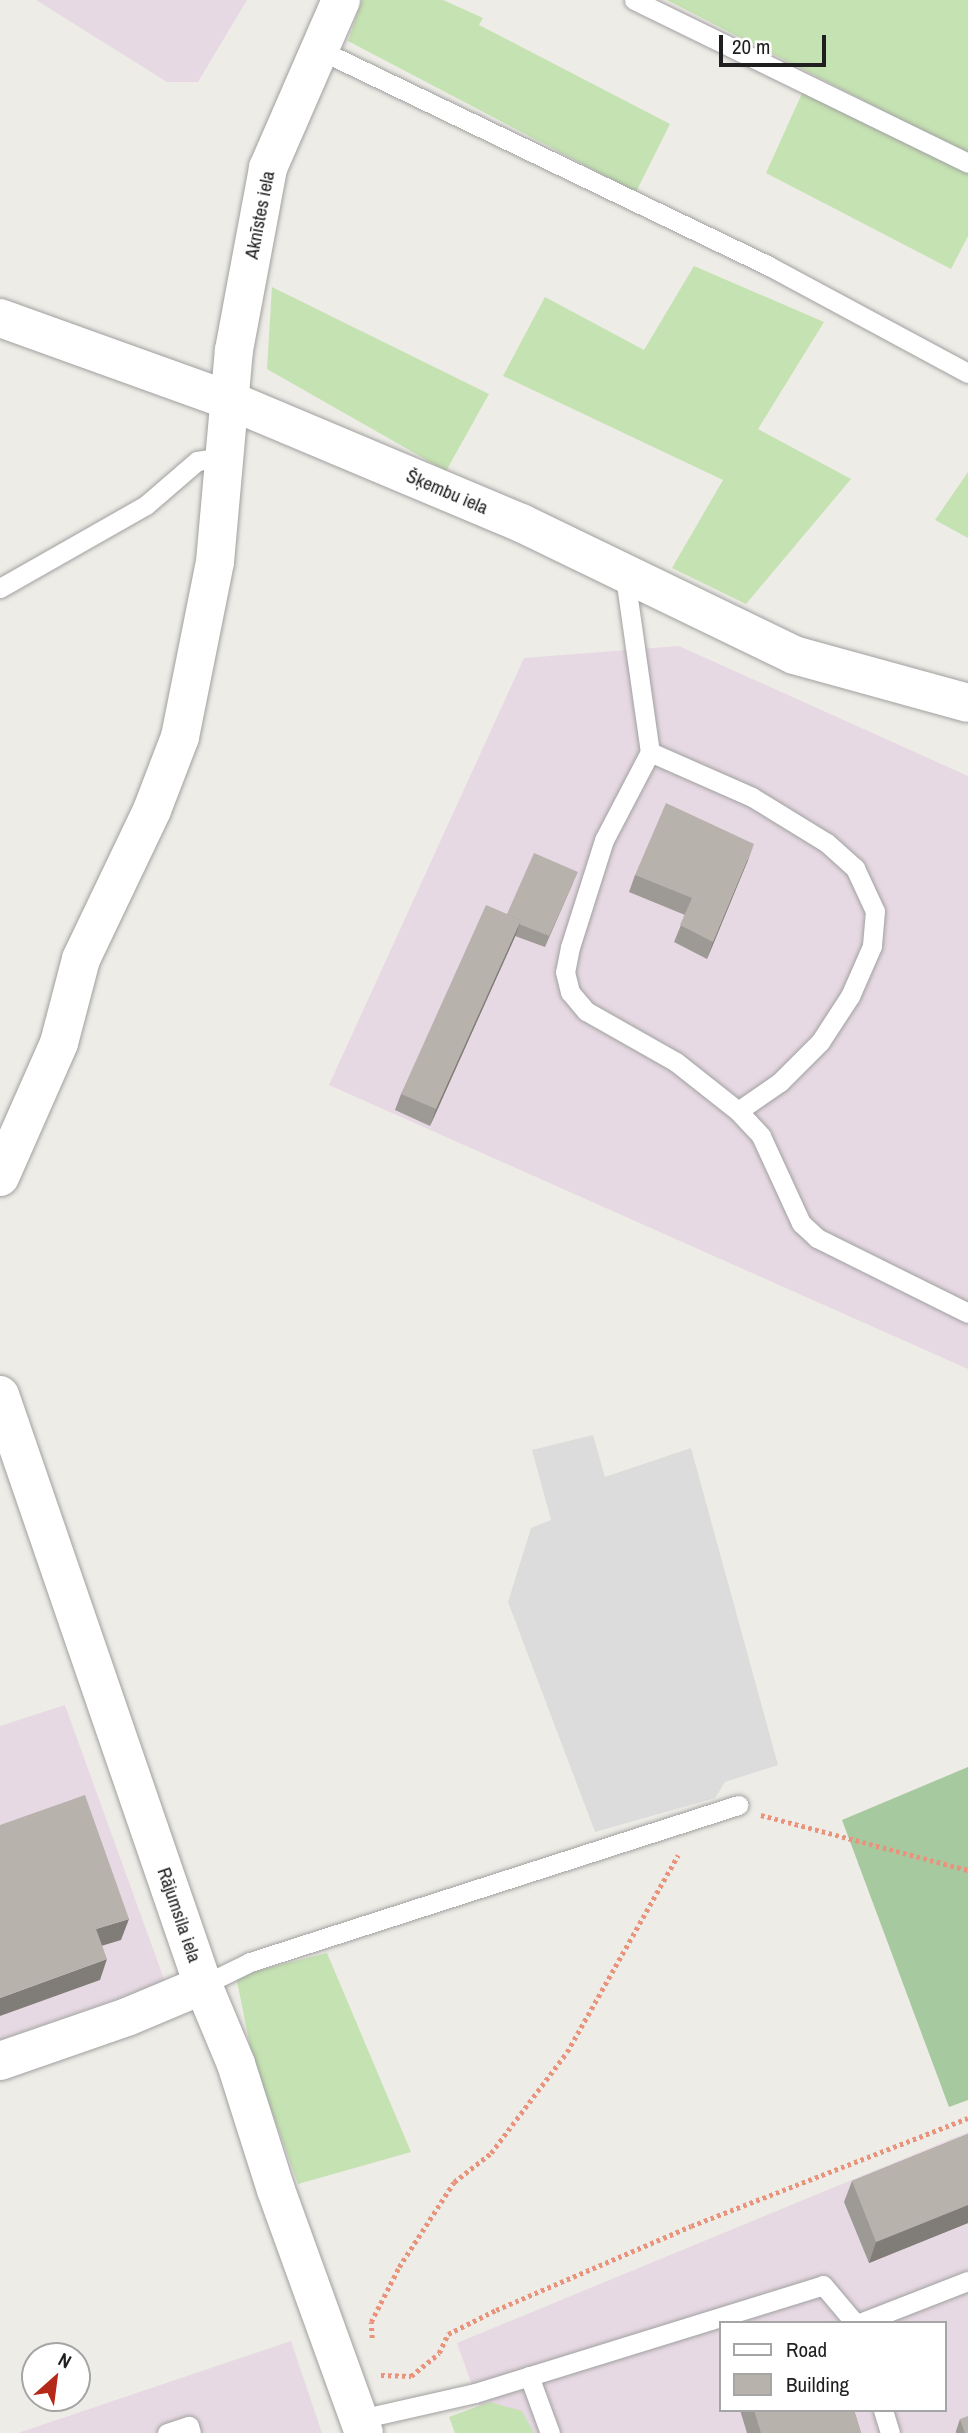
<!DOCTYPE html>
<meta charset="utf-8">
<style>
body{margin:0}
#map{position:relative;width:968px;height:2433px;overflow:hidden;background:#eeece6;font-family:"Archivo Narrow",sans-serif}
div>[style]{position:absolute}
.residential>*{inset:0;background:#dddcdc}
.industrial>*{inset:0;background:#e7d9e3}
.grass>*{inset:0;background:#c5e2b2}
.forest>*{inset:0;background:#a7c9a0}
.path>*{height:4.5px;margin-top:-2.25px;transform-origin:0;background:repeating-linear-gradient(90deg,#e9937c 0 3.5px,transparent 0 7px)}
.roads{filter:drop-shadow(0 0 2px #a0a0a0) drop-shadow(0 0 2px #a0a0a0)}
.lane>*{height:19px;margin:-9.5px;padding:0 9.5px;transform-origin:9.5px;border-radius:9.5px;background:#fff}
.street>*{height:38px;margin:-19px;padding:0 19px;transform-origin:19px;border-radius:19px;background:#fff}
.wall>*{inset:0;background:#9d9994}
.shaded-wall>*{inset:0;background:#807d78}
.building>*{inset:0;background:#b7b2ac}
span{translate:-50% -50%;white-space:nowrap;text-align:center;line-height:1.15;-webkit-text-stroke:5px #fff;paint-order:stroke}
.street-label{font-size:19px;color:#1f1f1f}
.legend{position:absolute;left:719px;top:2321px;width:228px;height:91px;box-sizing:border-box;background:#fff;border:2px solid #a5a5a5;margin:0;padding:9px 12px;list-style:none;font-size:21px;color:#1f1f1f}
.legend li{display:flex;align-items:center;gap:14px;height:35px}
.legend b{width:35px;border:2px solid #a5a5a5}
.north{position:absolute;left:21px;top:2342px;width:70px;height:70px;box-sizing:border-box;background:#fff;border:2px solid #a5a5a5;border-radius:50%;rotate:28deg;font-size:19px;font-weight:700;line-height:28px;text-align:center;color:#1f1f1f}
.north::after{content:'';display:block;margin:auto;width:24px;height:32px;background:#b52918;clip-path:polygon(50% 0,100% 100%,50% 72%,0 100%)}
.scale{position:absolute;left:719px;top:35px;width:107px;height:32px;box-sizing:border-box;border:4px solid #1f1f1f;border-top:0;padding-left:9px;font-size:21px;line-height:24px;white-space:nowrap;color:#1f1f1f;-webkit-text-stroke:5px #fff;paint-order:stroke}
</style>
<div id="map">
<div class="residential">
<i style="clip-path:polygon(593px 1435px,605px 1477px,691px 1448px,778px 1765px,725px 1782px,715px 1798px,595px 1832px,508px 1602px,531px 1528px,551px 1520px,532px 1450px)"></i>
</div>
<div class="industrial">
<i style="clip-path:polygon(36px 0,247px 0,198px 82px,167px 82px)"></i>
<i style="clip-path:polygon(679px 646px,968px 776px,968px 1369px,329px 1085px,524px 658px)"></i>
<i style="clip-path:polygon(65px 1705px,165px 1982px,0 2040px,0 1726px)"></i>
<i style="clip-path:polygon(evenodd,968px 2132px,968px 2433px,489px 2433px,457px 2343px,968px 2132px,721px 2323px,945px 2323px,945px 2410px,721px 2410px,721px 2323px)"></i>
<i style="clip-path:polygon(291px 2341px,322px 2433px,18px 2433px)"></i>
</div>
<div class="grass">
<i style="clip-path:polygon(362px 0,443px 0,483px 18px,479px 25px,670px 124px,636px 192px,348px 41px)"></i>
<i style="clip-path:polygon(667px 0,968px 0,968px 154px)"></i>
<i style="clip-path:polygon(804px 89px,968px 172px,968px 236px,951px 269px,766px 173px)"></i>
<i style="clip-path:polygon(694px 266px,824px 322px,758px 429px,851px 479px,746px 604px,672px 568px,723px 480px,503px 376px,545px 297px,644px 350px)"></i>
<i style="clip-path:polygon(272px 287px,489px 394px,446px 471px,267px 369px)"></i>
<i style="clip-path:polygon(968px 472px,968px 538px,935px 520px)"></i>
<i style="clip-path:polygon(327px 1953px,411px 2152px,298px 2184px,252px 2056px,236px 1976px)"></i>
<i style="clip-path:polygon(490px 2402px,522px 2411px,534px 2433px,455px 2433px,449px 2417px)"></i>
</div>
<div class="forest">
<i style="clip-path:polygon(968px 1767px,968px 2100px,949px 2107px,842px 1820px)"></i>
</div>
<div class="path">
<i style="left:761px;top:1815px;width:214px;rotate:14.9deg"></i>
<i style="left:372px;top:2338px;width:16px;rotate:-94deg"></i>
<i style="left:371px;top:2322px;width:62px;rotate:-63deg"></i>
<i style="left:399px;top:2267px;width:101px;rotate:-57.1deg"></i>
<i style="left:454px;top:2182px;width:47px;rotate:-38.1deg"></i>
<i style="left:491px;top:2153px;width:126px;rotate:-53deg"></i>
<i style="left:567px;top:2052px;width:226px;rotate:-60.6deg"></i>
<i style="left:381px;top:2375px;width:30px;rotate:2deg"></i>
<i style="left:411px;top:2376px;width:36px;rotate:-39deg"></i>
<i style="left:439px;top:2353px;width:21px;rotate:-65deg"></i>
<i style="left:448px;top:2334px;width:54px;rotate:-26.6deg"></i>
<i style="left:496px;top:2310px;width:212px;rotate:-23.3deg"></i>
<i style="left:691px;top:2226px;width:297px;rotate:-21.3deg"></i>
</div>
<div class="roads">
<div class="lane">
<i style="left:634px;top:0;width:372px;rotate:26deg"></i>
<i style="left:318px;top:49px;width:500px;rotate:25.69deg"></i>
<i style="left:769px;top:266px;width:226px;rotate:28.3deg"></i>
<i style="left:625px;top:577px;width:177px;rotate:81.9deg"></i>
<i style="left:650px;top:752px;width:99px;rotate:117.6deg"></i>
<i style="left:604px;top:840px;width:112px;rotate:107.6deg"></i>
<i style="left:570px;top:947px;width:25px;rotate:101deg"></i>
<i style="left:565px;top:972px;width:21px;rotate:76deg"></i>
<i style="left:570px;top:992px;width:25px;rotate:50deg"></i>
<i style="left:586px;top:1011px;width:103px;rotate:29.5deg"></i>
<i style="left:676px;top:1062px;width:79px;rotate:38.3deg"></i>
<i style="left:738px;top:1111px;width:34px;rotate:47deg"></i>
<i style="left:761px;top:1136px;width:96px;rotate:65.3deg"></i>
<i style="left:801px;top:1223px;width:22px;rotate:43deg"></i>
<i style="left:817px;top:1238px;width:169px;rotate:26.4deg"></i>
<i style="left:0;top:588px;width:168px;rotate:-29.6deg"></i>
<i style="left:146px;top:505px;width:67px;rotate:-40.8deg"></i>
<i style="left:197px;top:461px;width:30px;rotate:-9deg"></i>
<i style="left:650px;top:752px;width:111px;rotate:23.8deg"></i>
<i style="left:752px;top:797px;width:88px;rotate:31.5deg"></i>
<i style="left:827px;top:843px;width:38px;rotate:42deg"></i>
<i style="left:855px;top:868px;width:47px;rotate:65.1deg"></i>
<i style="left:875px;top:911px;width:35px;rotate:95deg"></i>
<i style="left:872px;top:946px;width:55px;rotate:113.7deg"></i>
<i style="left:850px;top:996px;width:55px;rotate:123.1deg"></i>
<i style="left:820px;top:1042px;width:57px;rotate:135deg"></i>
<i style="left:780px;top:1082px;width:51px;rotate:145.4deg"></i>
<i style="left:203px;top:1985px;width:52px;rotate:-26.1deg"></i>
<i style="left:250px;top:1962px;width:513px;rotate:-17.83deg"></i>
<i style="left:860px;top:2323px;width:116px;rotate:-21.3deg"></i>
<i style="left:529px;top:2376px;width:61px;rotate:69.8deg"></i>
<i style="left:883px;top:2410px;width:24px;rotate:73deg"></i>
<i style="left:360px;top:2419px;width:118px;rotate:-12.7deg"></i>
<i style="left:475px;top:2393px;width:364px;rotate:-17.2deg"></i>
<i style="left:823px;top:2285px;width:50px;rotate:49.9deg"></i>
<i style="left:167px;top:2433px;width:23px;rotate:-18deg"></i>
<i style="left:189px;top:2426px;width:7px;rotate:74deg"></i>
</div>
<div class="street">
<i style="left:0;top:318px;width:245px;rotate:19.8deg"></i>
<i style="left:231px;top:401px;width:315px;rotate:22.8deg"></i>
<i style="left:521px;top:523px;width:303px;rotate:25.8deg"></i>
<i style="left:794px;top:655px;width:180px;rotate:15.4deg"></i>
<i style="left:0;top:1177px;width:146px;rotate:-66.2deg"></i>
<i style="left:59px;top:1043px;width:87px;rotate:-75.3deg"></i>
<i style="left:81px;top:959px;width:165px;rotate:-64.5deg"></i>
<i style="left:152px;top:810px;width:78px;rotate:-69deg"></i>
<i style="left:180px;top:737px;width:178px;rotate:-78.7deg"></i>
<i style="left:215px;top:562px;width:213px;rotate:-84.9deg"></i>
<i style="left:234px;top:350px;width:185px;rotate:-79.4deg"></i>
<i style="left:268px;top:168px;width:183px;rotate:-66.5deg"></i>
<i style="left:0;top:1395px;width:624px;rotate:71.01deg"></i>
<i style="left:203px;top:1985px;width:86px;rotate:67.3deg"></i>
<i style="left:236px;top:2064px;width:132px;rotate:72.4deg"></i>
<i style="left:276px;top:2190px;width:258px;rotate:70.1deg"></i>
<i style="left:0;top:2061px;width:134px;rotate:-19.1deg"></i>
<i style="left:127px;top:2017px;width:82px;rotate:-22.8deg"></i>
</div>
</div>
<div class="wall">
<i style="clip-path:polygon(748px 860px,707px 959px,674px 942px,685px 915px,629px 892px,635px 875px)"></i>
<i style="clip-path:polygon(573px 883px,545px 947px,515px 936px,430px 1126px,395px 1110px,401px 1094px,507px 914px)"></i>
<i style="clip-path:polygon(968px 2134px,968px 2223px,869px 2263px,844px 2202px,852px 2181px)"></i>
<i style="clip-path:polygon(740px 2410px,854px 2410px,861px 2433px,747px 2433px)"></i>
<i style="clip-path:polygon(960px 2419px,968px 2433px,956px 2433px,956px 2431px)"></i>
</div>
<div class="shaded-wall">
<i style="clip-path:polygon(754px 844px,748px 860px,707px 959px,713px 942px)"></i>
<i style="clip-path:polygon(521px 920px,515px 937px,430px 1126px,436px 1109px)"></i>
<i style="clip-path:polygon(129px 1919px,121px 1940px,88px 1950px,96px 1929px)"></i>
<i style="clip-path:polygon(107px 1959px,100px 1980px,0 2016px,0 1998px)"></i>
<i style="clip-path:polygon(968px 2205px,968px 2223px,869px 2263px,876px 2242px)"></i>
</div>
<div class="building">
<i style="clip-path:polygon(666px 803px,754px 844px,713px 942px,680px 925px,692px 898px,635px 875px)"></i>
<i style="clip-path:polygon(534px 853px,578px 872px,549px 936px,519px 924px,521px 920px,507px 914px)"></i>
<i style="clip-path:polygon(486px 905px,521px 920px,436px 1109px,401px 1094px)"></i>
<i style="clip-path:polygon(85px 1795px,129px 1919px,96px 1929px,107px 1959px,0 1998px,0 1825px)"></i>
<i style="clip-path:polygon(968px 2134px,968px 2205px,876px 2242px,852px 2181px)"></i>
<i style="clip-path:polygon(754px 2410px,854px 2410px,861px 2433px,761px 2433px)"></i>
<i style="clip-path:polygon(968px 2416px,968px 2433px,965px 2433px,960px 2419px)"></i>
</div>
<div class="street-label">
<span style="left:260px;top:215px;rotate:-79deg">Aknīstes iela</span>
<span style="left:447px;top:492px;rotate:23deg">Šķembu iela</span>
<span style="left:179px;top:1915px;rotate:71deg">Rājumsila iela</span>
</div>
<ul class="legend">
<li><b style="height:9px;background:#fff"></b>Road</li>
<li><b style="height:19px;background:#b7b2ac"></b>Building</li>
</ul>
<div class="north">N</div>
<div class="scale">20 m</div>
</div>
